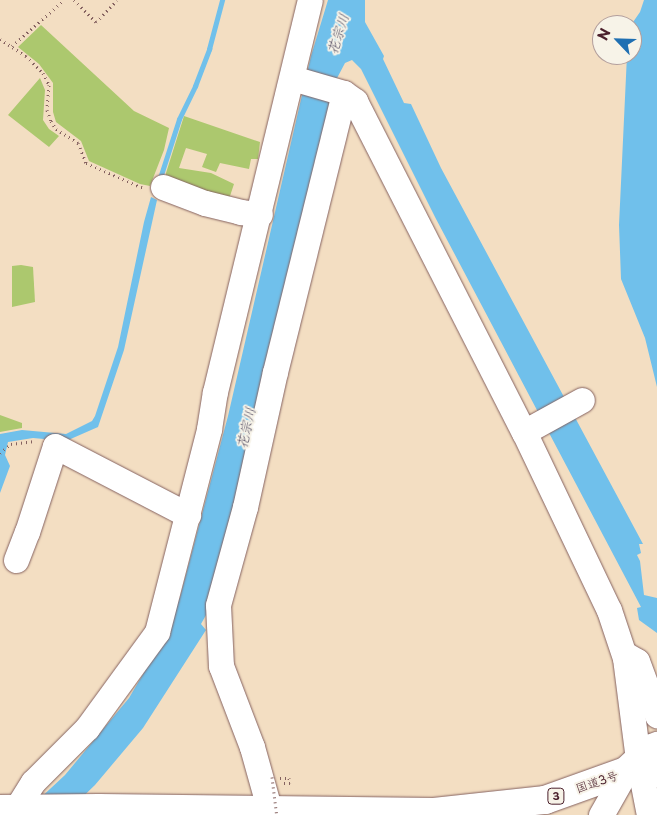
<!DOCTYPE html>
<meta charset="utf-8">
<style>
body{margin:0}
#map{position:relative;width:657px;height:815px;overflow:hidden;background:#f3dec2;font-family:"Playpen Sans","Klee One",sans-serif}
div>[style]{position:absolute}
.green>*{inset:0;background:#acc86e}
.water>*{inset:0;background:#70c0eb}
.stream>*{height:5px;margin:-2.5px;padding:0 2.5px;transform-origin:2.5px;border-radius:2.5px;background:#70c0eb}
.path>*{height:3px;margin-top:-1.5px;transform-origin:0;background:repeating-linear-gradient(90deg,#856260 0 1px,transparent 0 5px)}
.roads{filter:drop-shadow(0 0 1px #856260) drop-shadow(0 0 1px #856260)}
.minor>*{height:25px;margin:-12.5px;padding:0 12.5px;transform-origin:12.5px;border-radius:12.5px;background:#fff}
.highway>*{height:28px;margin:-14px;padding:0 14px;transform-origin:14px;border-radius:14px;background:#fff}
.path-bridge>*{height:3px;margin-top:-1.5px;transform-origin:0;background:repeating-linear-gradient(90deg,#856260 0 1px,transparent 0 5px)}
span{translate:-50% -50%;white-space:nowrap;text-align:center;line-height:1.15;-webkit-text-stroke:4px #f7f3e8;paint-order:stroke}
.shield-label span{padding:1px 4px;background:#f7f3e8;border:1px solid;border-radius:4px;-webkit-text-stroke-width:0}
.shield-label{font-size:11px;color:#4a1f2b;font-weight:700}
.street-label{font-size:12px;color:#4a1f2b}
.water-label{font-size:14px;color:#554f65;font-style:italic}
.north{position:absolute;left:592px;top:15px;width:50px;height:50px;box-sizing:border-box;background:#f7f3e8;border:1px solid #b29e9c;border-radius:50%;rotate:294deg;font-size:14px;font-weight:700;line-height:20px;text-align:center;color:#4a1f2b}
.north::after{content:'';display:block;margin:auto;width:18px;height:22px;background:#1f6fb2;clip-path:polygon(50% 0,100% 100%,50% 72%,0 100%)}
</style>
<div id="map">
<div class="green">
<i style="clip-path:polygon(41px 25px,134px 111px,169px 128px,164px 150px,150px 186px,140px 184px,89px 161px,81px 141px,56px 122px,53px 112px,53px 83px,39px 64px,18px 47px)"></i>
<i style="clip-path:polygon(40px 78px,45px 90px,43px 120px,49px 129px,59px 136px,49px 147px,8px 115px)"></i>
<i style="clip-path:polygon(184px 116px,260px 142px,258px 159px,251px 159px,249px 169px,220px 163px,216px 172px,202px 167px,207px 154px,186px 148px,179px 168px,211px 173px,234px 184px,227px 205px,165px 184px,166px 173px)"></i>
<i style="clip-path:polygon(21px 265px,33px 267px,35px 302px,12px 307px,12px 266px)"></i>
<i style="clip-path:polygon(0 415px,22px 423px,22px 428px,0 432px)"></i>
</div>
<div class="water">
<i style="clip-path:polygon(328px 0,365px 0,365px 22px,384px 56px,383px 59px,404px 103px,411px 104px,441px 168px,643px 544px,639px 544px,641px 553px,637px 555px,640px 561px,644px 595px,657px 598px,657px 633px,639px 620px,637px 608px,641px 607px,435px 217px,361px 69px,352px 60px,345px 63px,335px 82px,331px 105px,210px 608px,201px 624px,206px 630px,143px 728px,95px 785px,64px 815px,22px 815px,65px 775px,129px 698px,159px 647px,180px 597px,228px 416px,311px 56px)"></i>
<i style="clip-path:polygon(644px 0,657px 0,657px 387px,645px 338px,621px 279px,619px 225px,627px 55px,632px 55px,631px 25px,640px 12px)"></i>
<i style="clip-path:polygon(151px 197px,157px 200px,124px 350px,98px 427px,66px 441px,33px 438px,8px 442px,5px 455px,10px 466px,0 493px,0 434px,22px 430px,66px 434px,92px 421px,95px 416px,118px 347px,144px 222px)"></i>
</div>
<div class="stream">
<i style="left:159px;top:181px;width:65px;rotate:-72.1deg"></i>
<i style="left:179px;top:119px;width:37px;rotate:-64deg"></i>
<i style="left:195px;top:86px;width:40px;rotate:-69deg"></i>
<i style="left:209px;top:49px;width:51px;rotate:-75.1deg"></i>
</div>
<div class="path">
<i style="left:74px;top:0;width:31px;rotate:45deg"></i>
<i style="left:96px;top:22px;width:30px;rotate:-46deg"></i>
<i style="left:0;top:39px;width:31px;rotate:33deg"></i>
<i style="left:26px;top:56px;width:24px;rotate:45deg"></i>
<i style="left:43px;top:73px;width:13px;rotate:63deg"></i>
<i style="left:49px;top:85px;width:25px;rotate:95deg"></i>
<i style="left:47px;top:110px;width:12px;rotate:70deg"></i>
<i style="left:51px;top:121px;width:9px;rotate:58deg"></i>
<i style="left:56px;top:129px;width:26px;rotate:32deg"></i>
<i style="left:78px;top:143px;width:22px;rotate:68deg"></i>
<i style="left:86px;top:163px;width:62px;rotate:23.7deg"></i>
<i style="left:12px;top:46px;width:69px;rotate:-41.5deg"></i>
<i style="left:0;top:453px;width:14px;rotate:-39deg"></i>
<i style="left:11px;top:444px;width:24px;rotate:-7deg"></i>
<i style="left:280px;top:778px;width:9px"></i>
<i style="left:289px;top:778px;width:5px;rotate:79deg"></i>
<i style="left:290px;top:783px;width:7px;rotate:180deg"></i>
</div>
<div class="roads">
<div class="minor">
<i style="left:292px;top:78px;width:54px;rotate:16.1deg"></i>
<i style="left:344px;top:93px;width:14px;rotate:36deg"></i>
<i style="left:355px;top:101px;width:372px;rotate:63deg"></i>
<i style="left:524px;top:432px;width:197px;rotate:64.5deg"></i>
<i style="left:609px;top:610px;width:51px;rotate:71.6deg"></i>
<i style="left:625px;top:658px;width:103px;rotate:82.7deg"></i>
<i style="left:163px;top:187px;width:45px;rotate:20.9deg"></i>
<i style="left:205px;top:203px;width:36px;rotate:14deg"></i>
<i style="left:240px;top:212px;width:20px;rotate:6deg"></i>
<i style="left:524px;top:432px;width:66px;rotate:-28.9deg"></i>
<i style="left:16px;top:560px;width:30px;rotate:-69deg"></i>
<i style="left:27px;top:532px;width:90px;rotate:-72deg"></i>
<i style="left:55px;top:446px;width:150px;rotate:27.4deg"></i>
<i style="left:628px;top:656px;width:10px;rotate:29deg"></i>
<i style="left:637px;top:661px;width:58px;rotate:69.7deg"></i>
<i style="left:641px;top:774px;width:42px;rotate:79deg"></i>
<i style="left:16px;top:809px;width:32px;rotate:-58deg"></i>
<i style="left:33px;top:782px;width:76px;rotate:-45deg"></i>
<i style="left:87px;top:728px;width:119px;rotate:-53.9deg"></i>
<i style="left:157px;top:632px;width:210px;rotate:-75.6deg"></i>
<i style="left:209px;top:429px;width:37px;rotate:-81deg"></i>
<i style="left:215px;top:392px;width:403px;rotate:-76.4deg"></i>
<i style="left:271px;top:815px;width:71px;rotate:-105.6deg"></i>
<i style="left:252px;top:747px;width:87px;rotate:-110.9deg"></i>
<i style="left:221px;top:666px;width:61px;rotate:-92.8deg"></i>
<i style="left:218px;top:605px;width:102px;rotate:-74.6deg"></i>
<i style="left:245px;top:507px;width:138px;rotate:-77.5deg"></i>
<i style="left:275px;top:372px;width:287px;rotate:-76.1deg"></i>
<i style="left:601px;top:815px;width:51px;rotate:-60.4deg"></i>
</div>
<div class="highway">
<i style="left:626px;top:771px;width:20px;rotate:11deg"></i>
<i style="left:646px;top:775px;width:11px;rotate:-10deg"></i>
<i style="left:0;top:809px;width:99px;rotate:-0.6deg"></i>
<i style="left:99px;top:808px;width:335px;rotate:0.7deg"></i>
<i style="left:434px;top:812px;width:112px;rotate:-6.2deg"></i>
<i style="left:545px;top:800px;width:86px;rotate:-19.7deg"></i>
<i style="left:626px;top:771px;width:33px;rotate:-43deg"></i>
<i style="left:650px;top:749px;width:8px;rotate:-23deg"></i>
</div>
</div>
<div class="path-bridge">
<i style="left:272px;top:777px;width:38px;rotate:83deg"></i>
</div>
<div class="shield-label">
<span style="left:556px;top:796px">3</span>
</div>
<div class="street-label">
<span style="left:597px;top:782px;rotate:-19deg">国道3号</span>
</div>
<div class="water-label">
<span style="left:338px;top:34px;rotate:-72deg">花宗川</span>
<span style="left:246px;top:428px;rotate:-77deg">花宗川</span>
</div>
<div class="north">N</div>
</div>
